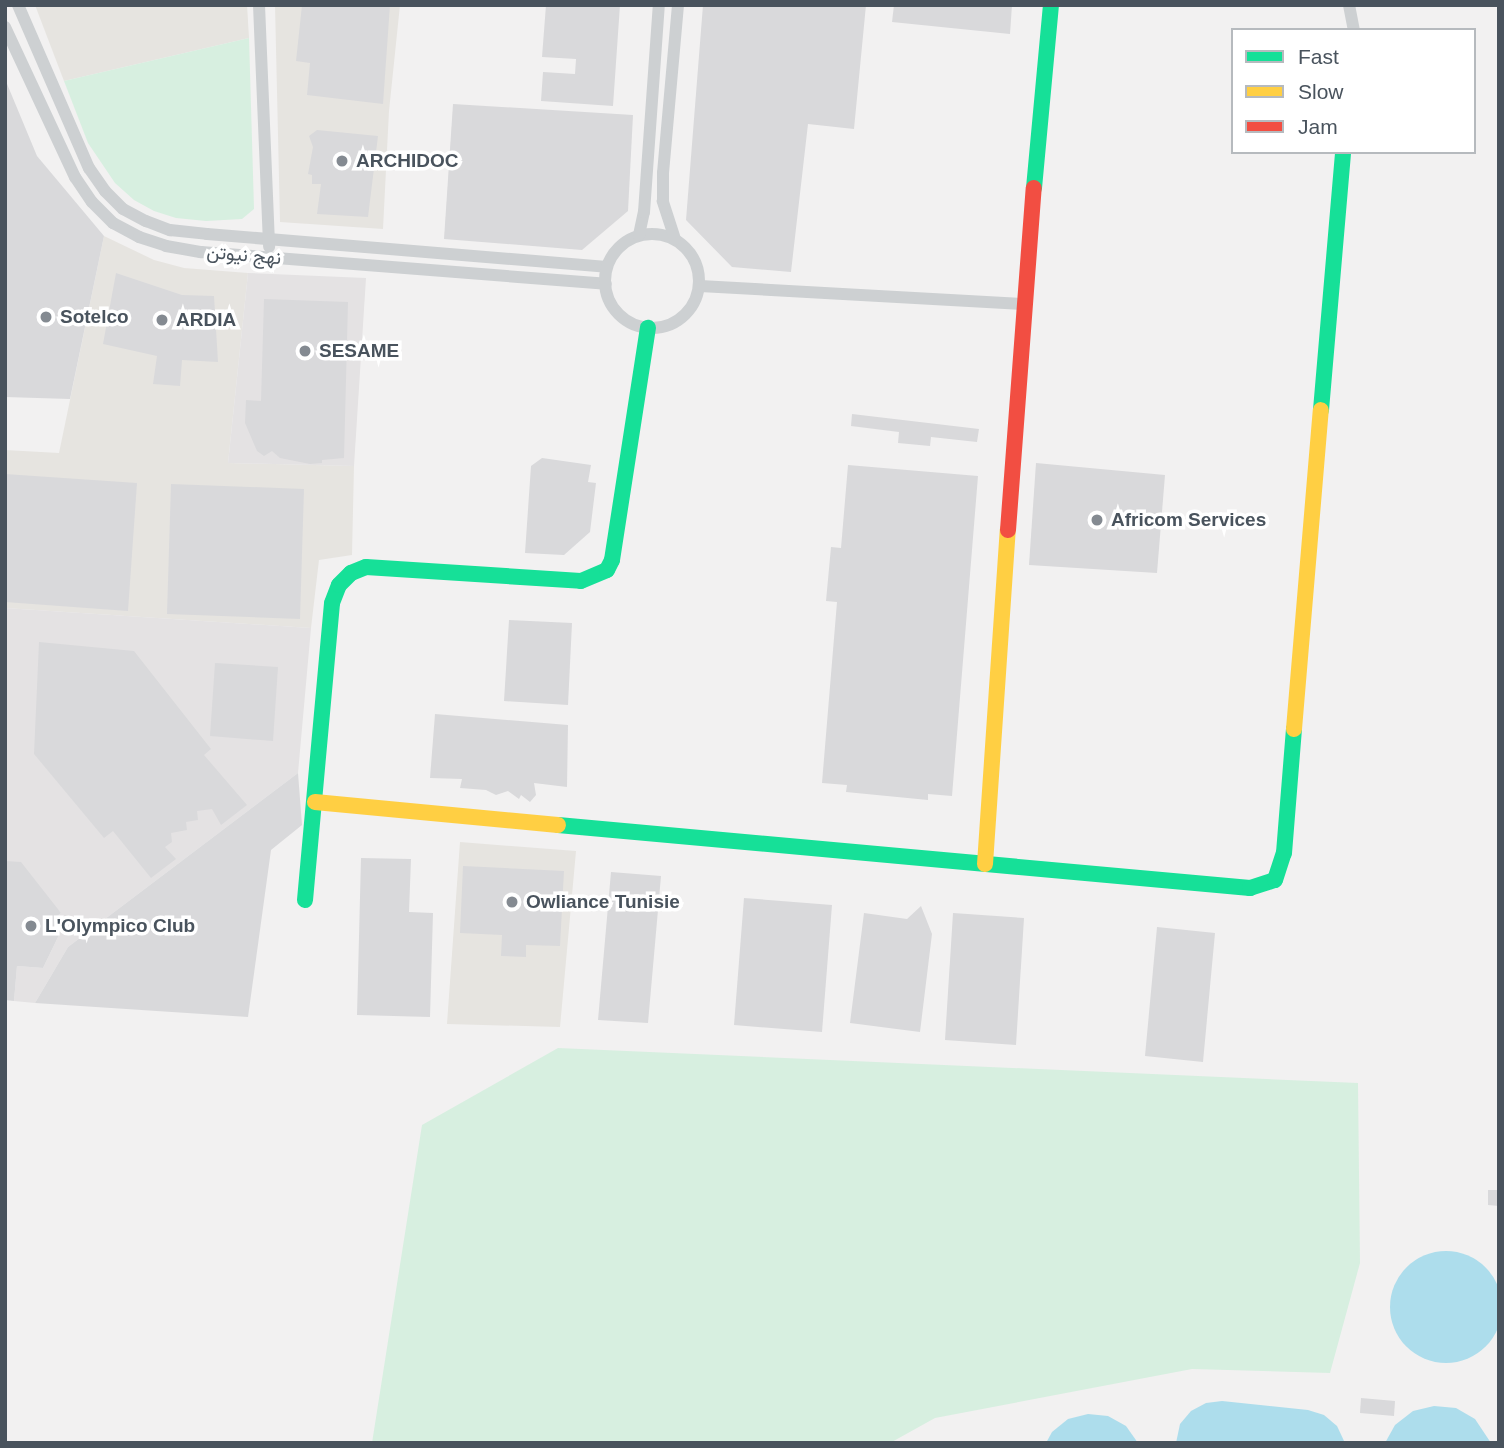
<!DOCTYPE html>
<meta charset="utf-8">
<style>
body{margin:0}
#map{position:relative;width:1504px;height:1448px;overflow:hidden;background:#f2f1f1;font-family:Arial,Vazirmatn,sans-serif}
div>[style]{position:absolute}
.commercial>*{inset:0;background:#e6e4e0}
.education>*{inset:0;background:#e4e2e3}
.green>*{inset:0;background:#d7efe0}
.water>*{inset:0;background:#adddec}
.round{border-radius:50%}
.building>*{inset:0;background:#d9d9db}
.street>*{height:12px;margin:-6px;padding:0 6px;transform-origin:6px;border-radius:6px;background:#cdd0d2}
.street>.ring{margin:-6px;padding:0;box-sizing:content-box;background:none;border:12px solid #cdd0d2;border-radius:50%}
.fast>*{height:16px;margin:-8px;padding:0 8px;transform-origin:8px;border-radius:8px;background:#16e098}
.slow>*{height:16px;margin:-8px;padding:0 8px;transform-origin:8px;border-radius:8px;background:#ffcf43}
.jam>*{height:16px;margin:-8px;padding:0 8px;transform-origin:8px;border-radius:8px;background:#f24e42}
.dots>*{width:19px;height:19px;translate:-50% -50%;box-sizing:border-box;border:4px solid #fff;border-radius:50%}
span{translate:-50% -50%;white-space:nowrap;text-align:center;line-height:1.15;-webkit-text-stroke:7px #fff;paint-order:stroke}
.poi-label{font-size:19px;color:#49535d;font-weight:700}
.left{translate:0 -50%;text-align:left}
.street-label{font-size:19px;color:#49535d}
.frame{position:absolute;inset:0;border:7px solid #49535d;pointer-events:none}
.legend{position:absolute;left:1231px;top:28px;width:245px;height:126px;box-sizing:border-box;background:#fff;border:2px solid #b6babe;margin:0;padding:9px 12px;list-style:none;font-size:21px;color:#49535d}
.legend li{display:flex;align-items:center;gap:14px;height:35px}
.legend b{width:35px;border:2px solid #b6babe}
</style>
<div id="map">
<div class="commercial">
<i style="clip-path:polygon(35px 5px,247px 5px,249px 38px,64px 81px)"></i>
<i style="clip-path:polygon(275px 5px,400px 5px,389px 111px,383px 229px,280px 222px)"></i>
<i style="clip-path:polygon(104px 236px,154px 260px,184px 268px,248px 273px,228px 463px,354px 466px,352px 555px,319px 560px,311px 628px,5px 608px,5px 450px,59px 453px)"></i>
<i style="clip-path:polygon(460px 842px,576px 851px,560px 1027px,447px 1024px)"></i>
</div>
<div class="education">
<i style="clip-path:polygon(248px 273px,366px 278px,354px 466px,228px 463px)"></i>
<i style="clip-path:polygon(5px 608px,311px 628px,298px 773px,68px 947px,35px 1003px,14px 1001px,17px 966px,43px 968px,59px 935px,56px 917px,61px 913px,5px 861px)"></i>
</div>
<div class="green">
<i style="clip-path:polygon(249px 38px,254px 209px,242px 219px,206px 221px,176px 218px,154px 211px,134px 200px,115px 183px,88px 143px,64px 81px)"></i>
<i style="clip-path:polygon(558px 1048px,1358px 1083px,1360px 1263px,1330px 1373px,1192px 1369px,935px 1418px,890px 1443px,372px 1443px,422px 1125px)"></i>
</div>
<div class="water">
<i class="round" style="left:1390px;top:1251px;width:112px;height:112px"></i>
<i style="clip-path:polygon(1222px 1401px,1308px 1410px,1324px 1415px,1337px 1426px,1345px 1443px,1176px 1443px,1180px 1424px,1191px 1411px,1206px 1403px)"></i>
<i style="clip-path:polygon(1434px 1406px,1456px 1408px,1475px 1419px,1491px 1443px,1385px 1443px,1395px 1425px,1413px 1411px)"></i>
<i style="clip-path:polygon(1088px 1414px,1108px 1416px,1126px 1426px,1138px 1443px,1046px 1443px,1052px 1432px,1068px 1419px)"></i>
</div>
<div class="building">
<i style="clip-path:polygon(302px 5px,390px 5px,383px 104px,307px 95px,310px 63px,296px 61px)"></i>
<i style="clip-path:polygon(546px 5px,620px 5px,613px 106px,541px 101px,543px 72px,575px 74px,576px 59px,542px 57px)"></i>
<i style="clip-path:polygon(703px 5px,866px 5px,854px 129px,808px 124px,791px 272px,732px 267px,686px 220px)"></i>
<i style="clip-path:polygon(894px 5px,1012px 5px,1010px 34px,892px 22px)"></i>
<i style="clip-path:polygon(5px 79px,37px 156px,104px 236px,70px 399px,5px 397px)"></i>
<i style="clip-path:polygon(453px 104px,633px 115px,628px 211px,582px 250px,444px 239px)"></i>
<i style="clip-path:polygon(317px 130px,378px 136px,368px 217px,317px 214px,321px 184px,312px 184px,312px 175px,308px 174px,313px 147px,309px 136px)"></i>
<i style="clip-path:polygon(116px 273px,182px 295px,214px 296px,218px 362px,182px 360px,180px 386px,153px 384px,157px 356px,103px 344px)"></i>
<i style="clip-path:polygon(264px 299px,348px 302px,344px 458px,322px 460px,322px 463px,310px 464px,280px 458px,272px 451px,264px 456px,257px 451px,245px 423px,246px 400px,261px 401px)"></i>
<i style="clip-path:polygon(852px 414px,979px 429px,977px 442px,931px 437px,930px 446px,898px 443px,899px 432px,851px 426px)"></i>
<i style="clip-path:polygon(542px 458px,591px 465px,588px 482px,596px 483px,590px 532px,564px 555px,525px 553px,531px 466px)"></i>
<i style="clip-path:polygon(1036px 463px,1165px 475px,1157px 573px,1029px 565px)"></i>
<i style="clip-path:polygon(848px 465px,978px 476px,952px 796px,928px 794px,928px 800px,846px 792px,847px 785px,822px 783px,837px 602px,826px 601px,831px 547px,841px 548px)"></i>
<i style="clip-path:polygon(5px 474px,137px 483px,128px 611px,5px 602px)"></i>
<i style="clip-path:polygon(171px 484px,304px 489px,300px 619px,167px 614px)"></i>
<i style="clip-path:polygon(509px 620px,572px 623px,568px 705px,504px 701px)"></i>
<i style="clip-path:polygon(39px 642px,134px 651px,211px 749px,204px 755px,247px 805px,221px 825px,212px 809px,197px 811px,198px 820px,186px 822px,187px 830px,171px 833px,172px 842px,165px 847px,176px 859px,151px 878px,113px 831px,104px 838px,34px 754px)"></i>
<i style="clip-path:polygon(215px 663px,278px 667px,273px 741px,210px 736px)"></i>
<i style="clip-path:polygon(435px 714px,568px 725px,567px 787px,534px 783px,536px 795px,530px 802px,521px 795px,519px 799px,508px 791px,496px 795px,486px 790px,460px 788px,462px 779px,430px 778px)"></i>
<i style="clip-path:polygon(298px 773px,302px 825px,271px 850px,248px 1017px,35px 1003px,68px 947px)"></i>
<i style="clip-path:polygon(361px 858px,411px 859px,409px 912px,433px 913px,430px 1017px,357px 1015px)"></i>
<i style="clip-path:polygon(5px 861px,21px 862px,61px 913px,56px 917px,59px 935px,43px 968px,17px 966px,14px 1001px,5px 1000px)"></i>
<i style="clip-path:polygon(463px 866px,564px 871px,560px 946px,526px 945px,526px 957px,501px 956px,502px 935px,460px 933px)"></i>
<i style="clip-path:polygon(611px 872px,661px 876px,648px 1023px,598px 1020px)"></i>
<i style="clip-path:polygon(744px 898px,832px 905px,822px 1032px,734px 1025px)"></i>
<i style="clip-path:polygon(921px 906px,932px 934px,920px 1032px,850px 1023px,864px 913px,907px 919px)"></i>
<i style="clip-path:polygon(953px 913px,1024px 918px,1016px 1045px,945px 1040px)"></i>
<i style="clip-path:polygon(1157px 927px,1215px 933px,1203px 1062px,1145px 1056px)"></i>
<i style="clip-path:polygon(1488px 1190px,1499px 1190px,1499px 1206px,1488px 1205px)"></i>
<i style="clip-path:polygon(1361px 1398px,1395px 1401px,1394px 1416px,1360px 1413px)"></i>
</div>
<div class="street">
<i style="left:18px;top:5px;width:178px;rotate:66.5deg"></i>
<i style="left:89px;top:168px;width:28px;rotate:55deg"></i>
<i style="left:105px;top:191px;width:25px;rotate:45deg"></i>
<i style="left:123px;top:209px;width:26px;rotate:28deg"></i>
<i style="left:146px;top:221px;width:26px;rotate:21deg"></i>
<i style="left:170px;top:230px;width:37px;rotate:6deg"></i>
<i style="left:207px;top:234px;width:401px;rotate:4.7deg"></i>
<i style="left:259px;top:5px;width:242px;rotate:87.6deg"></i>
<i style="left:1349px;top:5px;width:25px;rotate:79deg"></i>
<i style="left:5px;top:27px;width:166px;rotate:65deg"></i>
<i style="left:75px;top:177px;width:30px;rotate:56deg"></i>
<i style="left:92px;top:202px;width:30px;rotate:45deg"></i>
<i style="left:113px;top:223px;width:30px;rotate:28deg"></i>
<i style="left:139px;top:237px;width:28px;rotate:18deg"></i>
<i style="left:166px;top:246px;width:36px;rotate:10deg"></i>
<i style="left:201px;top:252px;width:406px;rotate:4.5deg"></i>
<i class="ring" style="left:605px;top:234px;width:82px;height:82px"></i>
<i style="left:639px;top:235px;width:24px;rotate:-78deg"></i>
<i style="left:644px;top:212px;width:208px;rotate:-85.9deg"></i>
<i style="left:675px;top:239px;width:40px;rotate:-108deg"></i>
<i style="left:663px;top:201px;width:28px;rotate:-90deg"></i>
<i style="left:663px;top:173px;width:169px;rotate:-84.9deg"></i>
<i style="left:700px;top:286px;width:324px;rotate:3.2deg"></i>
</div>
<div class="fast">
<i style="left:1034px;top:188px;width:184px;rotate:-84.7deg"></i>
<i style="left:1321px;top:410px;width:259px;rotate:-85.1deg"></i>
<i style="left:558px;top:825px;width:695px;rotate:5.2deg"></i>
<i style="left:1250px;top:888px;width:26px;rotate:-18deg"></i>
<i style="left:1275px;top:880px;width:28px;rotate:-72deg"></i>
<i style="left:1284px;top:853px;width:124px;rotate:-85.4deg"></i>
<i style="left:305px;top:900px;width:298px;rotate:-84.8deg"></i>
<i style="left:332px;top:603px;width:19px;rotate:-69deg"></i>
<i style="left:339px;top:585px;width:17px;rotate:-45deg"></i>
<i style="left:351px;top:573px;width:16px;rotate:-22deg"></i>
<i style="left:366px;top:567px;width:215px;rotate:3.7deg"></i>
<i style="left:581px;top:581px;width:28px;rotate:-23deg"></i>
<i style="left:607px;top:570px;width:11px;rotate:-63deg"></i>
<i style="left:612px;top:560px;width:235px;rotate:-81.2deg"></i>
</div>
<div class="slow">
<i style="left:1294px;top:729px;width:320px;rotate:-85.2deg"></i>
<i style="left:315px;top:802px;width:244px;rotate:5.4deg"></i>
<i style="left:985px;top:864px;width:335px;rotate:-86.1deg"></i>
</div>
<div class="jam">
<i style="left:1008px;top:530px;width:343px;rotate:-85.7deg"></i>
</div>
<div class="dots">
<i style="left:342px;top:161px;background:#848a91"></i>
<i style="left:46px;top:317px;background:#848a91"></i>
<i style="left:162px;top:320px;background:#848a91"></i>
<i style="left:305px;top:351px;background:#848a91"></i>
<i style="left:1097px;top:520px;background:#848a91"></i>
<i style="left:512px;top:902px;background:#848a91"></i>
<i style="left:31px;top:926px;background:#848a91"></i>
</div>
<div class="poi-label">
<span class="left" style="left:356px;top:161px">ARCHIDOC</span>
<span class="left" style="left:60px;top:317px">Sotelco</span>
<span class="left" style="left:176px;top:320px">ARDIA</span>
<span class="left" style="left:319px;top:351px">SESAME</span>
<span class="left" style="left:1111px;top:520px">Africom Services</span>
<span class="left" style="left:526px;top:902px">Owliance Tunisie</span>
<span class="left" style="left:45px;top:926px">L'Olympico Club</span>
</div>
<div class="street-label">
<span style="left:244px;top:255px;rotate:5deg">نهج نيوتن</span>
</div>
<div class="frame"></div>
<ul class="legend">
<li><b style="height:9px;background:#16e098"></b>Fast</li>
<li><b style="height:9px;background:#ffcf43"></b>Slow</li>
<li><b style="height:9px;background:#f24e42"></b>Jam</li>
</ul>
</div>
